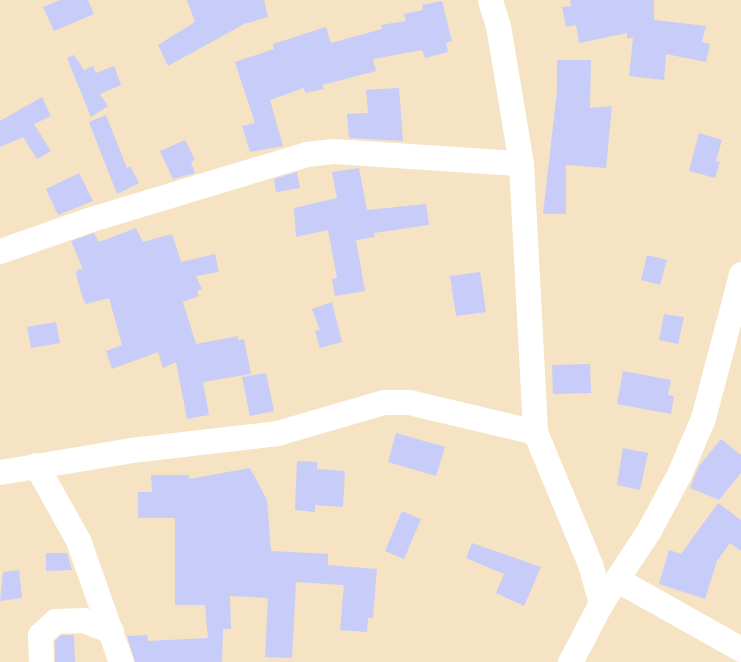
<!DOCTYPE html>
<style>
body{margin:0}
#map{position:relative;width:741px;height:662px;overflow:hidden;background:#f5e3c4;font-family:"Sofia Sans Condensed",sans-serif}
div>[style]{position:absolute}
.building>*{inset:0;background:#c8ccf8}
.street>*{height:25px;margin:-12.5px;padding:0 12.5px;transform-origin:12.5px;border-radius:12.5px;background:#fff}
span{translate:-50% -50%;white-space:nowrap;text-align:center;line-height:1.15;-webkit-text-stroke:4px #fff0d8;paint-order:stroke}
</style>
<div id="map">
<div class="building">
<i style="clip-path:polygon(60px 0,88px 0,94px 14px,54px 31px,43px 7px)"></i>
<i style="clip-path:polygon(187px 0,264px 0,268px 17px,244px 24px,168px 66px,158px 45px,195px 22px)"></i>
<i style="clip-path:polygon(570px 0,654px 0,654px 20px,706px 26px,702px 42px,710px 44px,706px 62px,666px 54px,664px 80px,629px 76px,633px 38px,627px 38px,627px 33px,579px 43px,576px 25px,566px 27px,562px 7px,571px 6px)"></i>
<i style="clip-path:polygon(442px 1px,452px 41px,446px 43px,448px 52px,425px 58px,422px 50px,373px 59px,376px 71px,322px 85px,324px 89px,305px 93px,304px 88px,270px 100px,283px 146px,250px 152px,242px 126px,255px 123px,235px 62px,274px 49px,273px 44px,326px 27px,331px 43px,382px 29px,381px 25px,406px 21px,404px 14px,423px 10px,422px 5px)"></i>
<i style="clip-path:polygon(74px 55px,84px 70px,93px 66px,96px 73px,114px 66px,121px 85px,100px 94px,108px 106px,91px 117px,67px 58px)"></i>
<i style="clip-path:polygon(557px 60px,591px 60px,590px 108px,612px 106px,606px 168px,566px 165px,566px 214px,543px 214px,557px 91px)"></i>
<i style="clip-path:polygon(399px 88px,403px 141px,349px 138px,347px 114px,368px 113px,366px 90px)"></i>
<i style="clip-path:polygon(42px 97px,51px 116px,34px 124px,51px 151px,37px 159px,23px 137px,0 147px,0 121px)"></i>
<i style="clip-path:polygon(106px 115px,127px 168px,130px 166px,139px 183px,117px 194px,89px 122px)"></i>
<i style="clip-path:polygon(699px 133px,722px 140px,716px 161px,720px 162px,715px 178px,689px 171px)"></i>
<i style="clip-path:polygon(185px 140px,195px 160px,191px 162px,195px 173px,173px 179px,160px 151px)"></i>
<i style="clip-path:polygon(359px 168px,367px 210px,426px 204px,429px 225px,374px 233px,375px 237px,356px 240px,365px 291px,335px 296px,332px 279px,337px 278px,328px 230px,296px 237px,294px 208px,337px 198px,332px 172px)"></i>
<i style="clip-path:polygon(297px 172px,300px 188px,276px 192px,274px 179px)"></i>
<i style="clip-path:polygon(79px 173px,93px 201px,58px 215px,46px 189px)"></i>
<i style="clip-path:polygon(136px 228px,143px 242px,172px 234px,181px 262px,215px 254px,219px 272px,196px 276px,202px 289px,197px 291px,199px 296px,183px 302px,196px 344px,238px 336px,238px 340px,244px 339px,251px 374px,203px 382px,209px 415px,187px 419px,176px 362px,163px 368px,158px 352px,112px 369px,106px 351px,122px 345px,109px 298px,86px 304px,83px 299px,76px 275px,77px 270px,83px 269px,71px 241px,94px 233px,99px 242px)"></i>
<i style="clip-path:polygon(647px 255px,667px 260px,660px 285px,641px 280px)"></i>
<i style="clip-path:polygon(480px 272px,486px 312px,456px 316px,450px 276px)"></i>
<i style="clip-path:polygon(332px 302px,342px 342px,320px 348px,315px 331px,320px 330px,312px 309px)"></i>
<i style="clip-path:polygon(664px 314px,684px 317px,678px 344px,659px 340px)"></i>
<i style="clip-path:polygon(56px 322px,60px 343px,31px 348px,27px 327px)"></i>
<i style="clip-path:polygon(590px 364px,591px 393px,553px 394px,552px 365px)"></i>
<i style="clip-path:polygon(623px 371px,671px 380px,668px 395px,674px 396px,671px 414px,617px 404px)"></i>
<i style="clip-path:polygon(266px 373px,274px 411px,250px 416px,242px 377px)"></i>
<i style="clip-path:polygon(396px 433px,445px 447px,436px 476px,388px 462px)"></i>
<i style="clip-path:polygon(721px 439px,741px 455px,741px 473px,719px 500px,690px 488px,699px 466px)"></i>
<i style="clip-path:polygon(623px 448px,648px 453px,640px 490px,617px 485px)"></i>
<i style="clip-path:polygon(297px 461px,317px 462px,317px 469px,345px 471px,343px 507px,315px 505px,315px 512px,295px 510px)"></i>
<i style="clip-path:polygon(250px 468px,267px 500px,271px 551px,328px 554px,328px 565px,377px 569px,373px 618px,368px 618px,367px 632px,340px 630px,344px 585px,296px 582px,292px 658px,265px 657px,268px 598px,230px 596px,231px 629px,223px 629px,222px 662px,135px 662px,127px 636px,147px 635px,148px 641px,208px 638px,205px 605px,175px 605px,175px 518px,138px 518px,138px 492px,152px 492px,151px 475px,189px 475px,189px 479px)"></i>
<i style="clip-path:polygon(718px 503px,741px 520px,741px 551px,730px 543px,717px 561px,705px 599px,659px 584px,669px 550px,681px 554px)"></i>
<i style="clip-path:polygon(402px 511px,421px 519px,404px 559px,385px 551px)"></i>
<i style="clip-path:polygon(472px 543px,541px 567px,524px 606px,496px 593px,504px 574px,466px 558px)"></i>
<i style="clip-path:polygon(46px 553px,67px 553px,72px 570px,46px 571px)"></i>
<i style="clip-path:polygon(19px 570px,22px 598px,0 601px,3px 572px)"></i>
<i style="clip-path:polygon(61px 635px,74px 635px,75px 662px,55px 662px,55px 641px)"></i>
</div>
<div class="street">
<i style="left:490px;top:0;width:27px;rotate:73deg"></i>
<i style="left:498px;top:26px;width:139px;rotate:80.5deg"></i>
<i style="left:521px;top:163px;width:269px;rotate:87deg"></i>
<i style="left:535px;top:432px;width:143px;rotate:67.4deg"></i>
<i style="left:590px;top:564px;width:41px;rotate:74.2deg"></i>
<i style="left:0;top:251px;width:93px;rotate:-19.4deg"></i>
<i style="left:88px;top:220px;width:228px;rotate:-16.8deg"></i>
<i style="left:306px;top:154px;width:27px;rotate:-6deg"></i>
<i style="left:333px;top:151px;width:188px;rotate:3.7deg"></i>
<i style="left:36px;top:465px;width:86px;rotate:60.8deg"></i>
<i style="left:78px;top:540px;width:129px;rotate:70.6deg"></i>
<i style="left:0;top:472px;width:133px;rotate:-9.5deg"></i>
<i style="left:131px;top:450px;width:147px;rotate:-6.6deg"></i>
<i style="left:277px;top:433px;width:111px;rotate:-16.2deg"></i>
<i style="left:384px;top:402px;width:25px"></i>
<i style="left:409px;top:402px;width:130px;rotate:13.4deg"></i>
<i style="left:618px;top:580px;width:141px;rotate:29.3deg"></i>
<i style="left:41px;top:662px;width:27px;rotate:-92deg"></i>
<i style="left:40px;top:635px;width:21px;rotate:-43deg"></i>
<i style="left:55px;top:621px;width:28px;rotate:-2deg"></i>
<i style="left:83px;top:620px;width:30px;rotate:21deg"></i>
<i style="left:570px;top:662px;width:67px;rotate:-62.3deg"></i>
<i style="left:601px;top:603px;width:87px;rotate:-56.7deg"></i>
<i style="left:649px;top:530px;width:64px;rotate:-61.8deg"></i>
<i style="left:679px;top:474px;width:61px;rotate:-66.8deg"></i>
<i style="left:703px;top:418px;width:149px;rotate:-75.2deg"></i>
</div>
</div>
